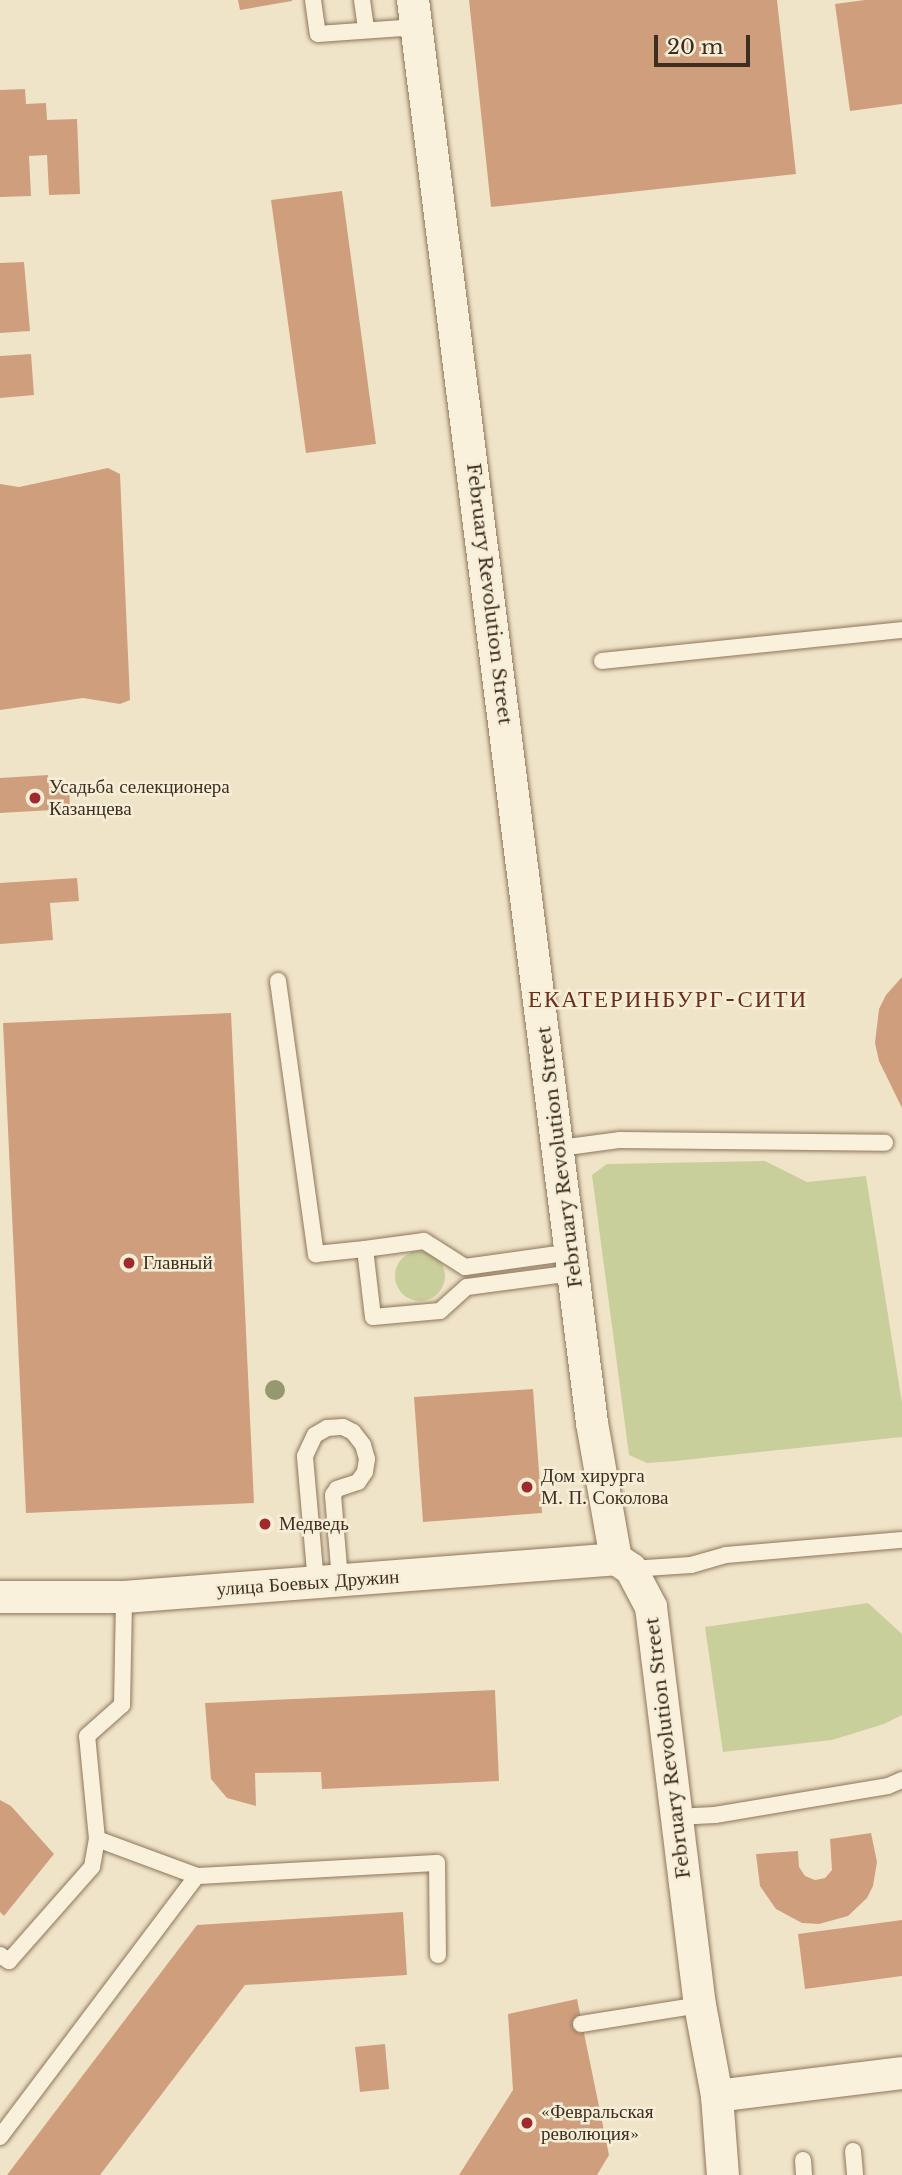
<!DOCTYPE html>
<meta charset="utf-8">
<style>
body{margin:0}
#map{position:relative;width:902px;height:2175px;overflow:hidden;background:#f0e4c8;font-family:"Libre Baskerville",serif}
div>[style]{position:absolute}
.green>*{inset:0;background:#c9cf9b}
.round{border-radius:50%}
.building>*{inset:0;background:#cf9f7d}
.roads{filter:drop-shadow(0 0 2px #8d765c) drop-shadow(0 0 2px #8d765c)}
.lane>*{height:16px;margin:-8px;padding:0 8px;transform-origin:8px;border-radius:8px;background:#faf1dc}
.street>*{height:32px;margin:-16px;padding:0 16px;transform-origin:16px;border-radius:16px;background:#faf1dc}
.trees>*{width:20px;height:20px;margin:-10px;border-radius:50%;background:#96986f}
.dots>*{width:19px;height:19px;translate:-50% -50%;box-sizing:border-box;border:4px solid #f7eed8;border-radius:50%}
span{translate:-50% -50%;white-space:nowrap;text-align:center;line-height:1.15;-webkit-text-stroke:5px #f7eed8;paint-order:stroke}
.street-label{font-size:19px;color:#3d2e20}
.poi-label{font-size:19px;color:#3d2e20}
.left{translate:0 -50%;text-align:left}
.quarter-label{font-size:23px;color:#6b2e1e;letter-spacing:2px}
.scale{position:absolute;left:654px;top:35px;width:96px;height:32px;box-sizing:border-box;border:4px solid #3d2e20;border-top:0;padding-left:9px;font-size:21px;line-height:24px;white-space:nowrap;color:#3d2e20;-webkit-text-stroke:5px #f7eed8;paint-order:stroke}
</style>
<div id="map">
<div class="green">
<i style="clip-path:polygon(765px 1161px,807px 1182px,866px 1176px,902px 1403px,902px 1437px,675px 1461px,647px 1463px,629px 1455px,592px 1175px,607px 1164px)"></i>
<i class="round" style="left:395px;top:1251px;width:50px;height:50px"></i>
<i style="clip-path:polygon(868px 1603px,902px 1634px,902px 1715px,884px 1724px,832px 1740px,723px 1752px,705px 1627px)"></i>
</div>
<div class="building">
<i style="clip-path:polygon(238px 0,292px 0,292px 1px,240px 10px)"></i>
<i style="clip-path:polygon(469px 0,777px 0,796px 174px,491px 207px)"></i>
<i style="clip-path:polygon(865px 0,902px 0,902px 104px,850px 111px,835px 4px)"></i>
<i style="clip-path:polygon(25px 89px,26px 104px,46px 103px,47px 120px,77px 119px,80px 194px,49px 195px,47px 155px,29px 156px,31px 196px,0 197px,0 90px)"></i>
<i style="clip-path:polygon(342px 191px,376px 444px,306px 453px,271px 200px)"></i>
<i style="clip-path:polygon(24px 262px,30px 331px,0 333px,0 263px)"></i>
<i style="clip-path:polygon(31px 354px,34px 395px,0 398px,0 356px)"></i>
<i style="clip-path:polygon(108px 468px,120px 474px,130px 700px,120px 704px,83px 698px,0 710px,0 484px,19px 487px)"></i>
<i style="clip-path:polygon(48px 775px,49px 787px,69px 786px,70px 809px,0 813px,0 778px)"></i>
<i style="clip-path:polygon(77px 878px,79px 901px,50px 903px,53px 940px,0 944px,0 883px)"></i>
<i style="clip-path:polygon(902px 977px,902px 1108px,879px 1061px,875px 1043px,879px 1009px,886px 995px)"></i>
<i style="clip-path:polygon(231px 1013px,254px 1503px,26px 1513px,3px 1023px)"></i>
<i style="clip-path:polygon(533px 1389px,542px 1513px,423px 1522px,414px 1397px)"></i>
<i style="clip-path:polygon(495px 1690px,499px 1781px,322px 1789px,321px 1772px,255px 1773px,256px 1806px,227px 1798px,211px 1779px,205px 1703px)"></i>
<i style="clip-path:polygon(0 1800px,11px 1806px,54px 1854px,4px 1916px,0 1912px)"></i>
<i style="clip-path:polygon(871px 1833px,877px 1862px,873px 1886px,867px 1898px,848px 1916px,819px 1924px,802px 1923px,776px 1909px,760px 1886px,756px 1854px,798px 1851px,799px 1867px,805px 1876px,815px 1880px,825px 1878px,832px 1870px,830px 1839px)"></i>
<i style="clip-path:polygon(403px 1912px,407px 1975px,245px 1985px,100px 2175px,7px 2175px,197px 1925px)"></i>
<i style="clip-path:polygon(902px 1920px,902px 1976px,805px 1989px,798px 1934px)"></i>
<i style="clip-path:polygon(577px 1999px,609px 2155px,597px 2175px,459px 2175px,513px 2090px,508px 2014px)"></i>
<i style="clip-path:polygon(385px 2044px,389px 2089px,360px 2092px,355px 2047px)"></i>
</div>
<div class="roads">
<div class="lane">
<i style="left:313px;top:0;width:34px;rotate:82deg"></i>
<i style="left:318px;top:34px;width:99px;rotate:-4deg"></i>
<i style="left:362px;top:0;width:29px;rotate:82deg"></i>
<i style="left:602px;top:661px;width:302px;rotate:-5.9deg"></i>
<i style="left:278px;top:981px;width:276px;rotate:82.1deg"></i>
<i style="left:316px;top:1254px;width:49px;rotate:-5.8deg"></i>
<i style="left:560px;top:1148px;width:61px;rotate:-7.6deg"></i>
<i style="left:620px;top:1140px;width:265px;rotate:0.6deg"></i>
<i style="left:572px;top:1252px;width:108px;rotate:172deg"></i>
<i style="left:465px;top:1267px;width:49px;rotate:-147.6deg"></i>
<i style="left:424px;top:1241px;width:60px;rotate:172.3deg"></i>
<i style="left:365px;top:1249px;width:68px;rotate:83.3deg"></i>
<i style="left:373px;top:1317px;width:67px;rotate:-5.1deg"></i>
<i style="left:440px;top:1311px;width:36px;rotate:-42deg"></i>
<i style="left:467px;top:1287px;width:108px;rotate:-7.5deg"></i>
<i style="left:631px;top:1569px;width:60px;rotate:-3.8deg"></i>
<i style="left:691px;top:1565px;width:36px;rotate:-16deg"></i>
<i style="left:726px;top:1555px;width:177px;rotate:-4.9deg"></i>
<i style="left:316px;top:1583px;width:127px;rotate:-95deg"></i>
<i style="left:305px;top:1456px;width:23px;rotate:-65deg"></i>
<i style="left:315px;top:1435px;width:14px;rotate:-30deg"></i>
<i style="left:327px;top:1428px;width:16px;rotate:-4deg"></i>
<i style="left:343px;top:1427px;width:11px;rotate:27deg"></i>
<i style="left:353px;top:1432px;width:16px;rotate:52deg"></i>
<i style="left:363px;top:1445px;width:15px;rotate:74deg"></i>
<i style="left:367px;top:1459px;width:13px;rotate:99deg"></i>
<i style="left:365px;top:1472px;width:12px;rotate:125deg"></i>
<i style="left:358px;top:1482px;width:22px;rotate:162deg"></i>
<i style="left:337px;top:1489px;width:7px;rotate:124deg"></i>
<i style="left:333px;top:1495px;width:86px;rotate:85.3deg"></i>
<i style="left:676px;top:1817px;width:39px;rotate:-3deg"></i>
<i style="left:715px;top:1815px;width:175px;rotate:-9.5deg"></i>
<i style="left:888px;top:1786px;width:15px;rotate:-23deg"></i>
<i style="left:97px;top:1839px;width:103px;rotate:-95.5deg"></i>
<i style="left:87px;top:1736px;width:47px;rotate:-41.5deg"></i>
<i style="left:122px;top:1705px;width:108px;rotate:-88.9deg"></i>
<i style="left:0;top:1955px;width:11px;rotate:34deg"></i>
<i style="left:9px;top:1961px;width:125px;rotate:-48.6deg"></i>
<i style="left:92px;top:1867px;width:28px;rotate:-80deg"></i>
<i style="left:97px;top:1839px;width:107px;rotate:20.3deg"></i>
<i style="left:581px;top:2024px;width:121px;rotate:-9.1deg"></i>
<i style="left:0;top:2137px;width:327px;rotate:-53deg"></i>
<i style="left:197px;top:1876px;width:240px;rotate:-3.1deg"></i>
<i style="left:437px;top:1863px;width:92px;rotate:89.4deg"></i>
<i style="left:853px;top:2151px;width:24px;rotate:85deg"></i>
<i style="left:803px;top:2160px;width:15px;rotate:86deg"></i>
</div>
<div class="street">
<i style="left:413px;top:0;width:1434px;rotate:82.83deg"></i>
<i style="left:592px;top:1423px;width:138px;rotate:80deg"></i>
<i style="left:616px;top:1559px;width:18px;rotate:34deg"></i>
<i style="left:631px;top:1569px;width:43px;rotate:62.2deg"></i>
<i style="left:651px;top:1607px;width:401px;rotate:83deg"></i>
<i style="left:700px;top:2005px;width:93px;rotate:79.4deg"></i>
<i style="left:717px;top:2096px;width:79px;rotate:85.7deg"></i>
<i style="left:0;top:1597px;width:124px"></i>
<i style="left:124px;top:1597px;width:493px;rotate:-4.4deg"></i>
<i style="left:717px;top:2096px;width:186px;rotate:-7.1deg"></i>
</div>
</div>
<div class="trees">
<i style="left:275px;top:1390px"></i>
</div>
<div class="dots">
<i style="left:35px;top:798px;background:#9e2a2b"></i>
<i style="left:129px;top:1263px;background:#9e2a2b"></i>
<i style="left:527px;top:1487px;background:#9e2a2b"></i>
<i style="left:265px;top:1524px;background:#9e2a2b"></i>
<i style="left:527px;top:2123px;background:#9e2a2b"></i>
</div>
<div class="street-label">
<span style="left:489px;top:594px;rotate:83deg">February Revolution Street</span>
<span style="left:560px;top:1157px;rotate:-97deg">February Revolution Street</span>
<span style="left:308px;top:1583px;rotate:-4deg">улица Боевых Дружин</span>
<span style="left:668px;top:1748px;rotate:-97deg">February Revolution Street</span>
</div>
<div class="poi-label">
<span class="left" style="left:49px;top:798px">Усадьба селекционера<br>Казанцева</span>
<span class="left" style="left:143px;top:1263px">Главный</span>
<span class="left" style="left:541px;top:1487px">Дом хирурга<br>М. П. Соколова</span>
<span class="left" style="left:279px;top:1524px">Медведь</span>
<span class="left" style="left:541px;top:2123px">«Февральская<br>революция»</span>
</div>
<div class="quarter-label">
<span style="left:668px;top:999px">ЕКАТЕРИНБУРГ-СИТИ</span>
</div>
<div class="scale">20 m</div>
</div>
